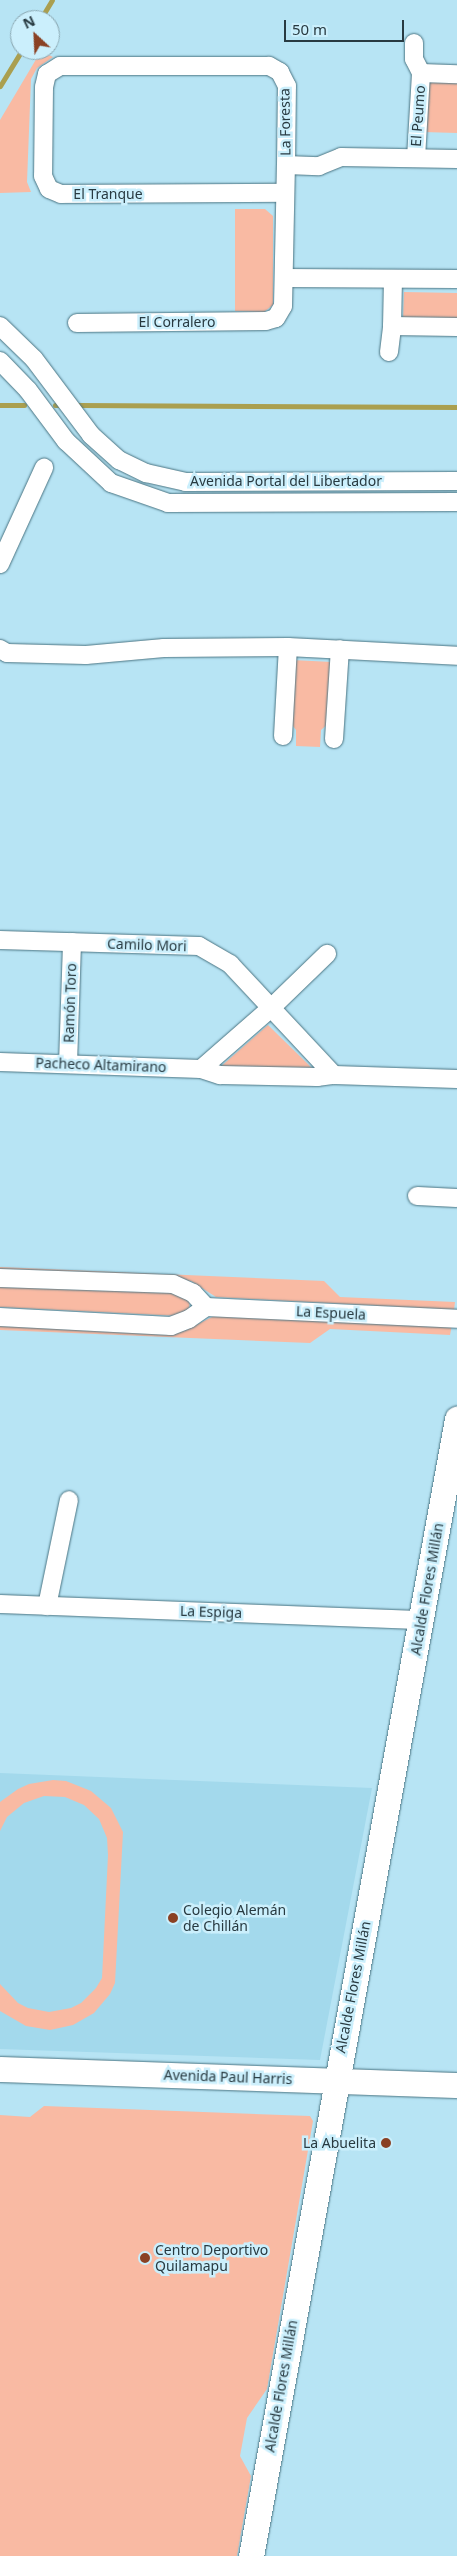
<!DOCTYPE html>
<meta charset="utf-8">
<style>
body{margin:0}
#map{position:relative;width:457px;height:2556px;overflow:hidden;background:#b7e4f4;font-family:"Noto Sans",sans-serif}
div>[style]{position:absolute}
.built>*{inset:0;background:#a3d9ec}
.green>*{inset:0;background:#f9baa3}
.stream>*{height:5px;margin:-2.5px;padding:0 2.5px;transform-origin:2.5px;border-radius:2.5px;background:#aa9f4f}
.roads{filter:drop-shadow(0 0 1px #4a7482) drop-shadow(0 0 1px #4a7482)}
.street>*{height:18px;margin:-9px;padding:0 9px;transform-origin:9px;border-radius:9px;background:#fff}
.secondary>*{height:25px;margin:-12.5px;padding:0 12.5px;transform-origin:12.5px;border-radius:12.5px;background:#fff}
.dots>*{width:14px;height:14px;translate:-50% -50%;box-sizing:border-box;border:2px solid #cbeffc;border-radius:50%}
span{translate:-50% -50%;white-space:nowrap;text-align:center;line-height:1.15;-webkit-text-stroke:5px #cbeffc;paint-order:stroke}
.street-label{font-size:14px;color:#283a41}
.poi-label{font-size:14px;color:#283a41}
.left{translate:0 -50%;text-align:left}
.right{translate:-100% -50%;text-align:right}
.north{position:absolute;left:10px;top:10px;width:50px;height:50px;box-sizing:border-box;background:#cbeffc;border:1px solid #8aa7b1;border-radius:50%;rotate:335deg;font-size:14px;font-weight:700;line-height:20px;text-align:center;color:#283a41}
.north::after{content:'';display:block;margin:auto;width:18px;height:22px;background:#8a4124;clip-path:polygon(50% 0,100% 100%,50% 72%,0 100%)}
.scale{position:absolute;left:284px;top:20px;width:120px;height:22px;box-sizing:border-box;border:2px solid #283a41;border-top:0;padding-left:6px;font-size:15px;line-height:18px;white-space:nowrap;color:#283a41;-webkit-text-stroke:4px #cbeffc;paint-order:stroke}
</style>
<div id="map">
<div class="built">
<i style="clip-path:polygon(0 1773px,372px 1788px,320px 2060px,0 2049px)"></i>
</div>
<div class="green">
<i style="clip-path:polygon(41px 51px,53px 57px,37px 68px,31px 79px,27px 182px,31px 192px,0 193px,0 120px)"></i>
<i style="clip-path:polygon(424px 78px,457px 78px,457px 133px,423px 132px)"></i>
<i style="clip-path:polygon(235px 209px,265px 209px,273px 216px,273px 305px,264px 312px,235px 311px)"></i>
<i style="clip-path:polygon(404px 292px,457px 293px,457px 320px,403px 320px)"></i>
<i style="clip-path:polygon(292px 660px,332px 662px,329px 723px,321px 730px,320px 747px,296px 746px,296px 730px,289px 721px)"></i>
<i style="clip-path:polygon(268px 1025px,316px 1072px,218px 1069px)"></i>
<i style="clip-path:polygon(0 1267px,324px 1281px,340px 1297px,455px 1302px,454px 1310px,216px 1297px,191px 1281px,0 1272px)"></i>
<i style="clip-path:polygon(0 1285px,182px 1293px,190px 1298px,189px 1310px,179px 1316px,0 1307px)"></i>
<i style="clip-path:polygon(218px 1314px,452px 1325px,450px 1335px,330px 1329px,310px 1343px,0 1330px,0 1322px,184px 1331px)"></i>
<i style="clip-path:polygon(53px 1780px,66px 1781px,91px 1791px,111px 1808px,123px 1832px,115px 1983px,110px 1994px,94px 2013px,73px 2025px,50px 2030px,26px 2026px,0 2011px,0 1984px,18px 2003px,28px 2008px,49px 2012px,71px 2008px,81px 2003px,96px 1988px,102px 1978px,108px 1855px,107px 1838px,99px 1819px,84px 1805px,65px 1797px,44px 1796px,24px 1803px,7px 1817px,0 1831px,0 1802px,18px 1789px,29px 1784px)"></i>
<i style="clip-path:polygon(44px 2106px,310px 2116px,313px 2121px,267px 2389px,247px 2418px,240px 2456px,251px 2476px,237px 2556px,0 2556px,0 2115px,30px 2117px)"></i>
</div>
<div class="stream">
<i style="left:40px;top:20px;width:23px;rotate:-59deg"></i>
<i style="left:0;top:86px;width:42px;rotate:-58.6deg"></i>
<i style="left:0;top:405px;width:24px"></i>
<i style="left:55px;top:405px;width:2px"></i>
<i style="left:78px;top:405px;width:379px;rotate:0.3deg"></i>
</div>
<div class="roads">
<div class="street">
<i style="left:414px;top:43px;width:16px;rotate:90deg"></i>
<i style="left:414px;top:59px;width:16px;rotate:63deg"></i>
<i style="left:416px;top:158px;width:85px;rotate:-86.6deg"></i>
<i style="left:421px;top:73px;width:36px;rotate:2deg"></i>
<i style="left:286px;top:165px;width:33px;rotate:2deg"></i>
<i style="left:319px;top:166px;width:24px;rotate:-22deg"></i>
<i style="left:341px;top:157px;width:116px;rotate:1deg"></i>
<i style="left:284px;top:278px;width:173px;rotate:0.3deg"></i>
<i style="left:393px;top:279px;width:47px;rotate:91.2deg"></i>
<i style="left:392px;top:326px;width:65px;rotate:0.9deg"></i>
<i style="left:77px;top:323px;width:189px;rotate:-0.6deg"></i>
<i style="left:266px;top:321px;width:10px;rotate:-17deg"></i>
<i style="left:276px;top:318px;width:14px;rotate:-60deg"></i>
<i style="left:283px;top:306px;width:141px;rotate:-88.8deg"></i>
<i style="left:286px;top:165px;width:79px;rotate:-89.3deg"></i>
<i style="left:287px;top:86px;width:16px;rotate:-117deg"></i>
<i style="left:280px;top:72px;width:13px;rotate:-151deg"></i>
<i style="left:269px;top:66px;width:209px;rotate:180deg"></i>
<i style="left:60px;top:66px;width:15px;rotate:148deg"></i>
<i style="left:47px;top:74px;width:13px;rotate:103deg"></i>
<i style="left:44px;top:87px;width:89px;rotate:90.6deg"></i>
<i style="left:43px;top:176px;width:14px;rotate:65deg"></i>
<i style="left:49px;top:189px;width:13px;rotate:23deg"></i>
<i style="left:61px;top:194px;width:224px;rotate:-0.3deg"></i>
<i style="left:0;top:326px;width:47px;rotate:44.1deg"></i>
<i style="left:34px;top:359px;width:95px;rotate:53.1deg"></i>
<i style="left:91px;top:435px;width:38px;rotate:42deg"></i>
<i style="left:119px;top:460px;width:30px;rotate:26deg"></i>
<i style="left:146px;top:473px;width:41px;rotate:12.7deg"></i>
<i style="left:186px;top:482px;width:271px;rotate:-0.2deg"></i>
<i style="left:389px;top:352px;width:26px;rotate:-83deg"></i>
<i style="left:0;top:361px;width:40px;rotate:46deg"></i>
<i style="left:28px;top:390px;width:64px;rotate:53.3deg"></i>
<i style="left:66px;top:441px;width:62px;rotate:43deg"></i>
<i style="left:111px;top:483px;width:60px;rotate:19.3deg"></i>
<i style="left:168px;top:503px;width:289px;rotate:-0.2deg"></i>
<i style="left:0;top:564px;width:106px;rotate:-65.4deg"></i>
<i style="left:0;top:649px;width:8px;rotate:30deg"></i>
<i style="left:7px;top:653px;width:79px;rotate:1.5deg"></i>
<i style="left:86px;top:655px;width:78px;rotate:-5.1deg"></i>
<i style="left:164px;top:648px;width:124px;rotate:-0.5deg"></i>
<i style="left:288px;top:647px;width:169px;rotate:3deg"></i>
<i style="left:283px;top:736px;width:89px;rotate:-86.8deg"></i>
<i style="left:334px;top:739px;width:90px;rotate:-86.2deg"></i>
<i style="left:0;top:940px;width:199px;rotate:1.7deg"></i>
<i style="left:199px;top:946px;width:36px;rotate:30deg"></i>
<i style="left:230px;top:964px;width:152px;rotate:46.9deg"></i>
<i style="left:334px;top:1075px;width:123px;rotate:1.9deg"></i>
<i style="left:0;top:1062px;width:201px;rotate:2deg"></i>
<i style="left:201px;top:1069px;width:20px;rotate:18deg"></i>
<i style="left:220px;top:1075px;width:97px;rotate:1.2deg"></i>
<i style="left:317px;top:1077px;width:17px;rotate:-7deg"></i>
<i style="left:68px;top:1064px;width:122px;rotate:-88.1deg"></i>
<i style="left:201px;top:1069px;width:93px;rotate:-41.1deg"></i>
<i style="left:271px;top:1008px;width:78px;rotate:-44deg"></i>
<i style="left:417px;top:1196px;width:40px;rotate:2.9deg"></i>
<i style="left:0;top:1278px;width:173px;rotate:2deg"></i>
<i style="left:173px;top:1284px;width:22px;rotate:24deg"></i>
<i style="left:193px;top:1293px;width:19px;rotate:47deg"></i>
<i style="left:0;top:1317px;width:171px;rotate:3deg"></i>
<i style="left:171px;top:1326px;width:19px;rotate:-21deg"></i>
<i style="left:189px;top:1319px;width:21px;rotate:-35deg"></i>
<i style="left:206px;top:1307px;width:251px;rotate:2.7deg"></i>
<i style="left:0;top:1604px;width:422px;rotate:2.2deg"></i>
<i style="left:47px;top:1606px;width:108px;rotate:-78.3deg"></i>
</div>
<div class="secondary">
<i style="left:0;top:2069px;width:457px;rotate:2deg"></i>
<i style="left:251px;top:2556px;width:1156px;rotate:-79.73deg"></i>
</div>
</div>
<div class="dots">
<i style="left:173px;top:1918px;background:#8a4124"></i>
<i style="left:386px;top:2143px;background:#8a4124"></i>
<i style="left:145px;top:2258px;background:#8a4124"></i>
</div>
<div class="street-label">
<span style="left:418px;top:116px;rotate:-86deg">El Peumo</span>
<span style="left:285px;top:122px;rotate:-91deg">La Foresta</span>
<span style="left:108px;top:194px">El Tranque</span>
<span style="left:177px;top:322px">El Corralero</span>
<span style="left:286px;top:481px">Avenida Portal del Libertador</span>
<span style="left:147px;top:945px;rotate:2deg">Camilo Mori</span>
<span style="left:70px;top:1003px;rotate:-88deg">Ramón Toro</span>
<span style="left:101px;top:1065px;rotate:2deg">Pacheco Altamirano</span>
<span style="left:331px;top:1313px;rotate:3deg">La Espuela</span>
<span style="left:427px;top:1589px;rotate:-80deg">Alcalde Flores Millán</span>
<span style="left:211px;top:1612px;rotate:2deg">La Espiga</span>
<span style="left:353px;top:1987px;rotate:-79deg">Alcalde Flores Millán</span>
<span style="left:228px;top:2077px;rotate:2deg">Avenida Paul Harris</span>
<span style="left:281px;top:2386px;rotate:-80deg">Alcalde Flores Millán</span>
</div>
<div class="poi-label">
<span class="left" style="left:183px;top:1918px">Colegio Alemán<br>de Chillán</span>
<span class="right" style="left:376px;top:2143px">La Abuelita</span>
<span class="left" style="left:155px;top:2258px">Centro Deportivo<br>Quilamapu</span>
</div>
<div class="north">N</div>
<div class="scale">50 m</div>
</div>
